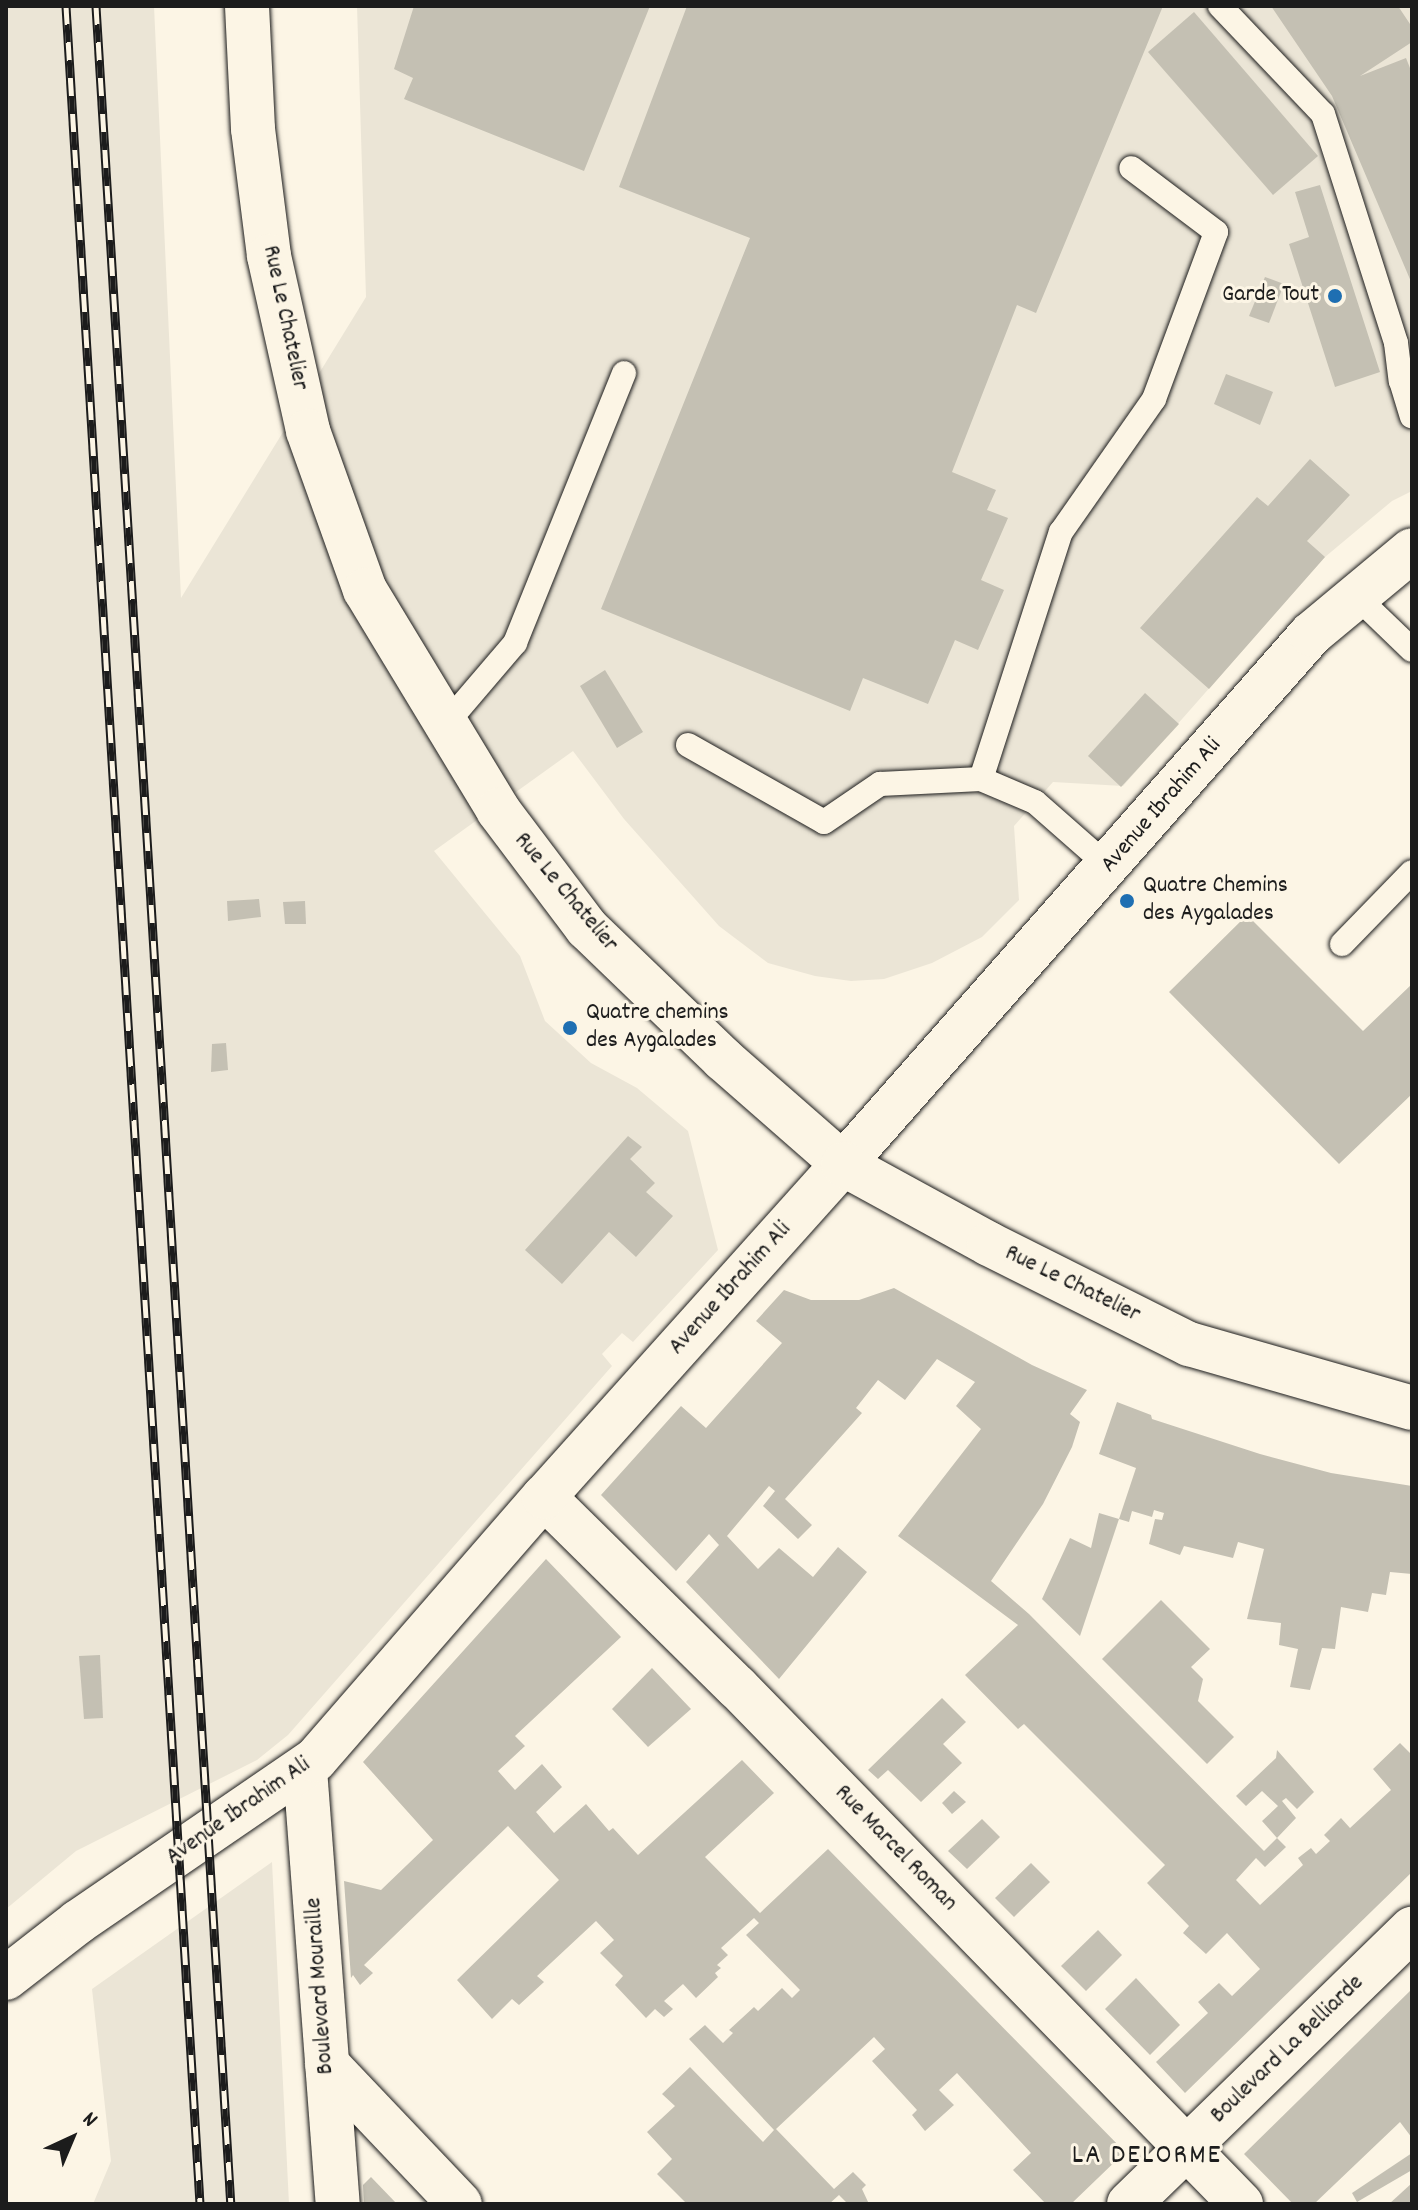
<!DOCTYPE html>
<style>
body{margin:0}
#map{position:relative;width:1418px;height:2210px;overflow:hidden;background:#fcf5e5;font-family:Dekko,sans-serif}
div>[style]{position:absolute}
.built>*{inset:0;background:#ebe5d6}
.building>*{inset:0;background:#c4c0b3}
.roads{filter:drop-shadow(0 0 2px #1c1c1c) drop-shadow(0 0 2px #1c1c1c)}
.service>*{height:24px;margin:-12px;padding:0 12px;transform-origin:12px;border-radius:12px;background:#fcf5e5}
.minor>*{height:44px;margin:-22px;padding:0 22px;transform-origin:22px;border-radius:22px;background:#fcf5e5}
.tertiary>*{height:44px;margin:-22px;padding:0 22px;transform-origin:22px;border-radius:22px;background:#fcf5e5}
.secondary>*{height:44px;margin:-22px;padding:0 22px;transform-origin:22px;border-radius:22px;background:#fcf5e5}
.rail>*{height:9px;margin-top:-4.5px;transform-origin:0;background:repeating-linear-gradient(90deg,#fcf5e5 0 18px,#1c1c1c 0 36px);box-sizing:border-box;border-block:2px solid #1c1c1c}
.dots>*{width:22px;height:22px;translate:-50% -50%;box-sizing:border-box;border:4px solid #fcf5e5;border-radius:50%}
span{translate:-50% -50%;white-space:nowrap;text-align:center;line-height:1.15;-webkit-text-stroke:6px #fcf5e5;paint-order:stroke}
.poi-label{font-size:24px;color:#1c1c1c}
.right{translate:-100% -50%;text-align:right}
.left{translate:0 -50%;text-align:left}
.street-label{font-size:24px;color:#1c1c1c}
.quarter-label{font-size:28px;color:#1c1c1c;letter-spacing:2px}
.frame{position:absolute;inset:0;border:8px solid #1c1c1c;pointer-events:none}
.north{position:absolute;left:32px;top:2098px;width:80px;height:80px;-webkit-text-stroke:6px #fcf5e5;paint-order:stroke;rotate:44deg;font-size:22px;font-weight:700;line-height:32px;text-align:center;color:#1c1c1c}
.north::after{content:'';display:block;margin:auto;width:28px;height:36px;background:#1c1c1c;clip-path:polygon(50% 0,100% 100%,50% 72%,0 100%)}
</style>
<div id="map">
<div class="built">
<i style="clip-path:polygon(6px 6px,154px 6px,181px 598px,366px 297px,357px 6px,1412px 6px,1412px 491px,1392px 501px,1325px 557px,1123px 786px,1053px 782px,1014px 826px,1019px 900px,982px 937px,932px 963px,884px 979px,851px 981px,815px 976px,768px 963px,719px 926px,624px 819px,573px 751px,434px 851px,520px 956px,545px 1021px,591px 1063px,637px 1088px,688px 1131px,718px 1250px,633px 1342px,622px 1333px,602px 1354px,612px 1366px,288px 1735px,257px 1760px,76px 1851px,6px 1909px)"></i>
<i style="clip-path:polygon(272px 1862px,289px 2204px,93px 2204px,111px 2161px,92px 1989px)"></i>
</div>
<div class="building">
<i style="clip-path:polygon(414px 6px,650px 6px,584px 171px,404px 99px,413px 78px,394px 69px)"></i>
<i style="clip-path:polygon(687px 6px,1163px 6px,1036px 313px,1017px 305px,952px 472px,996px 490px,987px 510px,1008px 518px,981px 580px,1004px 590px,978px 650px,955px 640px,928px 704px,863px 678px,850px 711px,601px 609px,750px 238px,619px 187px)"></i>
<i style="clip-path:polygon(1271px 6px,1398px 6px,1412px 27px,1412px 42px,1360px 76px,1406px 58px,1412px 73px,1412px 284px,1332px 96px)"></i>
<i style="clip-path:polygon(1194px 12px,1318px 156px,1273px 195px,1148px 52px)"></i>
<i style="clip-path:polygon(1320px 185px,1380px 372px,1335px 387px,1289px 244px,1309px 237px,1295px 192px)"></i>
<i style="clip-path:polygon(1265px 277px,1284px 284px,1269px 323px,1249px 316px)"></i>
<i style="clip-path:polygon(1226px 374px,1273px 392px,1260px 425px,1214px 404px)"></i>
<i style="clip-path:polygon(1310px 459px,1350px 495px,1307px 541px,1325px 557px,1209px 689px,1140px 628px,1257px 497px,1268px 506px)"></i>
<i style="clip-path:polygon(605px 670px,643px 732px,617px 748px,580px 686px)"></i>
<i style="clip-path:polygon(1145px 693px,1179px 724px,1121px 787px,1088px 756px)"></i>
<i style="clip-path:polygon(259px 899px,261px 917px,228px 921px,227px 901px)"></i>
<i style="clip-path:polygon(305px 901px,306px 924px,285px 924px,283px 902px)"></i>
<i style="clip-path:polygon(1247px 915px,1363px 1031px,1412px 984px,1412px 1094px,1339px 1164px,1169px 992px)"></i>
<i style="clip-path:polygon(226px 1043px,228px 1070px,211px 1072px,212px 1044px)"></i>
<i style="clip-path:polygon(628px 1136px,642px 1147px,630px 1159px,655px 1183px,646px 1192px,673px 1216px,636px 1257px,609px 1232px,562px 1284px,525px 1250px)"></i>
<i style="clip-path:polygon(894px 1288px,1032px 1365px,1087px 1390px,1070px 1414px,1080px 1422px,1072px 1447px,1043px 1504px,991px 1581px,1029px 1614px,1264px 1851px,1277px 1838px,1286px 1847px,1265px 1867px,1256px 1858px,1236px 1880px,1260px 1905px,1303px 1865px,1298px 1858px,1311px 1848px,1316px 1854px,1330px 1841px,1324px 1835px,1341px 1818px,1350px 1828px,1391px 1790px,1373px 1769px,1400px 1743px,1412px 1755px,1412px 1872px,1185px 2093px,1156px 2062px,1208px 2013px,1198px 2002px,1219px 1983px,1232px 1996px,1260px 1969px,1227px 1933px,1206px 1954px,1183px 1933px,1189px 1926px,1147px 1883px,1165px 1865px,1024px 1724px,1018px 1729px,965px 1675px,1018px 1625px,898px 1536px,981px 1429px,956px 1406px,975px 1382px,937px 1359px,905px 1400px,878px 1380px,856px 1408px,862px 1413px,785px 1499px,812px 1525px,798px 1539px,779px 1521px,763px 1506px,775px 1491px,769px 1486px,727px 1536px,758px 1569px,779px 1548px,813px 1577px,838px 1547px,867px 1572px,779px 1679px,686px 1582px,719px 1545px,709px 1534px,676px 1571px,601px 1495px,681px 1406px,706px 1428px,782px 1343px,756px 1321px,784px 1290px,811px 1300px,859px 1300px)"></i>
<i style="clip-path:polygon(1117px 1402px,1151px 1415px,1152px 1419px,1260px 1454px,1331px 1473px,1412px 1486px,1412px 1574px,1390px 1572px,1386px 1595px,1372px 1593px,1368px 1612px,1341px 1607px,1335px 1649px,1322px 1648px,1310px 1690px,1290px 1687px,1298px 1649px,1279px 1645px,1281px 1623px,1247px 1619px,1264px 1549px,1238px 1542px,1233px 1558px,1184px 1546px,1180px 1555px,1149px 1544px,1155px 1519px,1162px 1520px,1164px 1513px,1154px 1510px,1152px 1517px,1132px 1511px,1129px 1522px,1119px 1519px,1136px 1468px,1099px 1454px)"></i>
<i style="clip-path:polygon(1099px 1513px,1119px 1519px,1080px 1636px,1042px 1599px,1070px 1538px,1091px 1548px)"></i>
<i style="clip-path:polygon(546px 1559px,621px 1637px,515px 1736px,525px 1746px,498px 1771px,515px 1790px,542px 1764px,562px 1787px,536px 1812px,554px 1833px,586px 1804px,609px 1831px,613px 1828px,638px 1855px,742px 1760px,774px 1793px,705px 1857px,760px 1913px,828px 1849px,1125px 2152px,1071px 2204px,1046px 2204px,1013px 2170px,1031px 2153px,957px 2073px,939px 2090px,954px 2105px,925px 2131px,912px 2115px,917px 2110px,872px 2061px,885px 2049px,874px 2037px,776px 2129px,834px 2189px,853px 2172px,866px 2185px,862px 2189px,869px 2204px,848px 2204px,839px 2195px,829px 2204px,687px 2204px,657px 2174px,672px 2159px,647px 2132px,675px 2106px,662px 2094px,690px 2067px,763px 2142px,774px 2130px,689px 2039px,705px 2025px,723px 2043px,733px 2033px,729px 2030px,754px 2007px,758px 2011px,782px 1988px,792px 1998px,800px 1990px,746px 1935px,759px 1923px,754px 1918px,721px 1948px,728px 1955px,717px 1965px,721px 1968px,715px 1973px,718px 1977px,696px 1998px,683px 1984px,664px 2001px,673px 2009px,664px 2017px,655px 2009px,646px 2018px,615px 1985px,623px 1976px,600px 1953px,614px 1940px,596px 1921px,537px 1976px,544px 1982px,519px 2005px,512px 1999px,492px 2019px,457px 1980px,559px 1880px,508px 1826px,364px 1965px,373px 1973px,360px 1985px,353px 1975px,351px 1978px,344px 1881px,381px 1890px,433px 1840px,363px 1762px)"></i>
<i style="clip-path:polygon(1161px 1600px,1210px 1649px,1191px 1667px,1203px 1679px,1198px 1701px,1234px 1737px,1207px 1764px,1102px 1659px)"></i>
<i style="clip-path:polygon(100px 1655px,103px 1718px,84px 1719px,79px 1656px)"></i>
<i style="clip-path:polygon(652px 1668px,691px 1709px,648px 1747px,612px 1709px)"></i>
<i style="clip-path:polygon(942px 1698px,966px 1722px,943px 1744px,962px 1763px,921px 1802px,888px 1770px,878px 1779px,868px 1770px)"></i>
<i style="clip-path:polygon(1277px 1750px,1314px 1792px,1297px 1809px,1286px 1798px,1282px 1801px,1296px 1818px,1277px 1838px,1262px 1821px,1278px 1806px,1262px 1791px,1246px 1806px,1236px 1796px,1276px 1758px)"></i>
<i style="clip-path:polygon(954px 1791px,966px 1802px,952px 1814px,942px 1803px)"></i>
<i style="clip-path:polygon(982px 1819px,1000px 1837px,967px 1869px,948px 1851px)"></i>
<i style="clip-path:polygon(1031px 1863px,1050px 1882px,1014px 1917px,995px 1898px)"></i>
<i style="clip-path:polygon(1098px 1930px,1122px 1955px,1086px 1991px,1061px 1966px)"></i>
<i style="clip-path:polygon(1136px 1978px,1180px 2025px,1150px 2055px,1105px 2009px)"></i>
<i style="clip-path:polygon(1412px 1989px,1412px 2138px,1400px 2122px,1314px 2204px,1293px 2204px,1244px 2154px)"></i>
<i style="clip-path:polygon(1412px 2153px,1412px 2170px,1357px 2202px,1352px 2193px)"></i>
<i style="clip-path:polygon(371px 2177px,397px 2204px,364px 2204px,363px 2185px)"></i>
<i style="clip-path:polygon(1412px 2183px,1412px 2204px,1389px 2204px)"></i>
</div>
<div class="roads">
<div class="service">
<i style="left:1220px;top:6px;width:149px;rotate:46.4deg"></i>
<i style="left:1323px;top:114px;width:240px;rotate:72.3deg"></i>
<i style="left:1396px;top:343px;width:38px;rotate:83deg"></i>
<i style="left:1401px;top:381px;width:37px;rotate:73deg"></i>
<i style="left:1357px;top:597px;width:76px;rotate:43.9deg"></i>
<i style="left:445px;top:725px;width:108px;rotate:-49.5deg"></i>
<i style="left:515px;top:643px;width:291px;rotate:-68deg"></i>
<i style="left:688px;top:745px;width:156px;rotate:29.5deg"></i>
<i style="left:824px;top:822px;width:68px;rotate:-34.2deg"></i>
<i style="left:880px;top:784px;width:101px;rotate:-2.8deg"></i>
<i style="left:1109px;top:867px;width:98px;rotate:-138.7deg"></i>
<i style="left:1035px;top:802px;width:59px;rotate:-156.9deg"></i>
<i style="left:981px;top:779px;width:260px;rotate:-72.1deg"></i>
<i style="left:1061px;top:532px;width:162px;rotate:-55deg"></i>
<i style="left:1154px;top:399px;width:178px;rotate:-69.6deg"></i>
<i style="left:1216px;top:232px;width:106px;rotate:-143deg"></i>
<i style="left:1342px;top:944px;width:100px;rotate:-45.8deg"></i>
</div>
<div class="minor">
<i style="left:843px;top:1164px;width:707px;rotate:-48.55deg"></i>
<i style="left:1311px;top:634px;width:131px;rotate:-39.7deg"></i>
<i style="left:544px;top:1497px;width:271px;rotate:44.6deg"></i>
<i style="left:737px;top:1687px;width:722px;rotate:45.73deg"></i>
<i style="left:305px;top:1769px;width:436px;rotate:85.7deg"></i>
<i style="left:327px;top:2064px;width:193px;rotate:46.5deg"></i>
<i style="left:1129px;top:2204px;width:395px;rotate:-44.2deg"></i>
</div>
<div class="tertiary">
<i style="left:6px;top:1978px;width:91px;rotate:-37.9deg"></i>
<i style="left:78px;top:1922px;width:287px;rotate:-34.4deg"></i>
<i style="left:315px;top:1760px;width:349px;rotate:-49deg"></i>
<i style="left:544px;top:1497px;width:448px;rotate:-48.1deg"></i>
</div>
<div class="secondary">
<i style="left:247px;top:6px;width:123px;rotate:87.2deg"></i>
<i style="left:253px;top:129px;width:128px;rotate:82.8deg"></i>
<i style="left:269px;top:256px;width:179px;rotate:77.4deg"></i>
<i style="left:308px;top:431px;width:169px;rotate:70.3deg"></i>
<i style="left:365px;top:590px;width:257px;rotate:58.8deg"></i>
<i style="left:498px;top:810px;width:148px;rotate:53deg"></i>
<i style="left:587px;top:928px;width:189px;rotate:43.9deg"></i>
<i style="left:723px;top:1059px;width:159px;rotate:41.2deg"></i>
<i style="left:843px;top:1164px;width:166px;rotate:28.7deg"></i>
<i style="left:989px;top:1244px;width:224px;rotate:26.6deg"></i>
<i style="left:1189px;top:1344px;width:232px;rotate:16deg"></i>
</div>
</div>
<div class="rail">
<i style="left:66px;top:6px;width:2202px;rotate:86.51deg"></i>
<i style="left:96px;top:6px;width:2202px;rotate:86.49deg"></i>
</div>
<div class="dots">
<i style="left:1335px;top:296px;background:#1f6fb2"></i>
<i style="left:1127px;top:901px;background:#1f6fb2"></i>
<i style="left:570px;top:1028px;background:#1f6fb2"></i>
</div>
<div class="poi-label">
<span class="right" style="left:1319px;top:296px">Garde Tout</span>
<span class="left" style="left:1143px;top:901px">Quatre Chemins<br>des Aygalades</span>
<span class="left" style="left:586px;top:1028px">Quatre chemins<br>des Aygalades</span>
</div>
<div class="street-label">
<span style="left:284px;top:318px;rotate:78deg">Rue Le Chatelier</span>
<span style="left:1162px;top:806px;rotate:-49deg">Avenue Ibrahim Ali</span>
<span style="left:565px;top:893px;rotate:50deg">Rue Le Chatelier</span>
<span style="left:1072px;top:1285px;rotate:26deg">Rue Le Chatelier</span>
<span style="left:731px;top:1289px;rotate:-48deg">Avenue Ibrahim Ali</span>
<span style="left:239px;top:1812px;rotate:-35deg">Avenue Ibrahim Ali</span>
<span style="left:895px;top:1849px;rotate:46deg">Rue Marcel Roman</span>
<span style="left:321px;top:1986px;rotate:-94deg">Boulevard Mouraille</span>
<span style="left:1288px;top:2050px;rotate:-44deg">Boulevard La Belliarde</span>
</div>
<div class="quarter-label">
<span style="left:1147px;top:2157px">LA DELORME</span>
</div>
<div class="frame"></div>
<div class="north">N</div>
</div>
